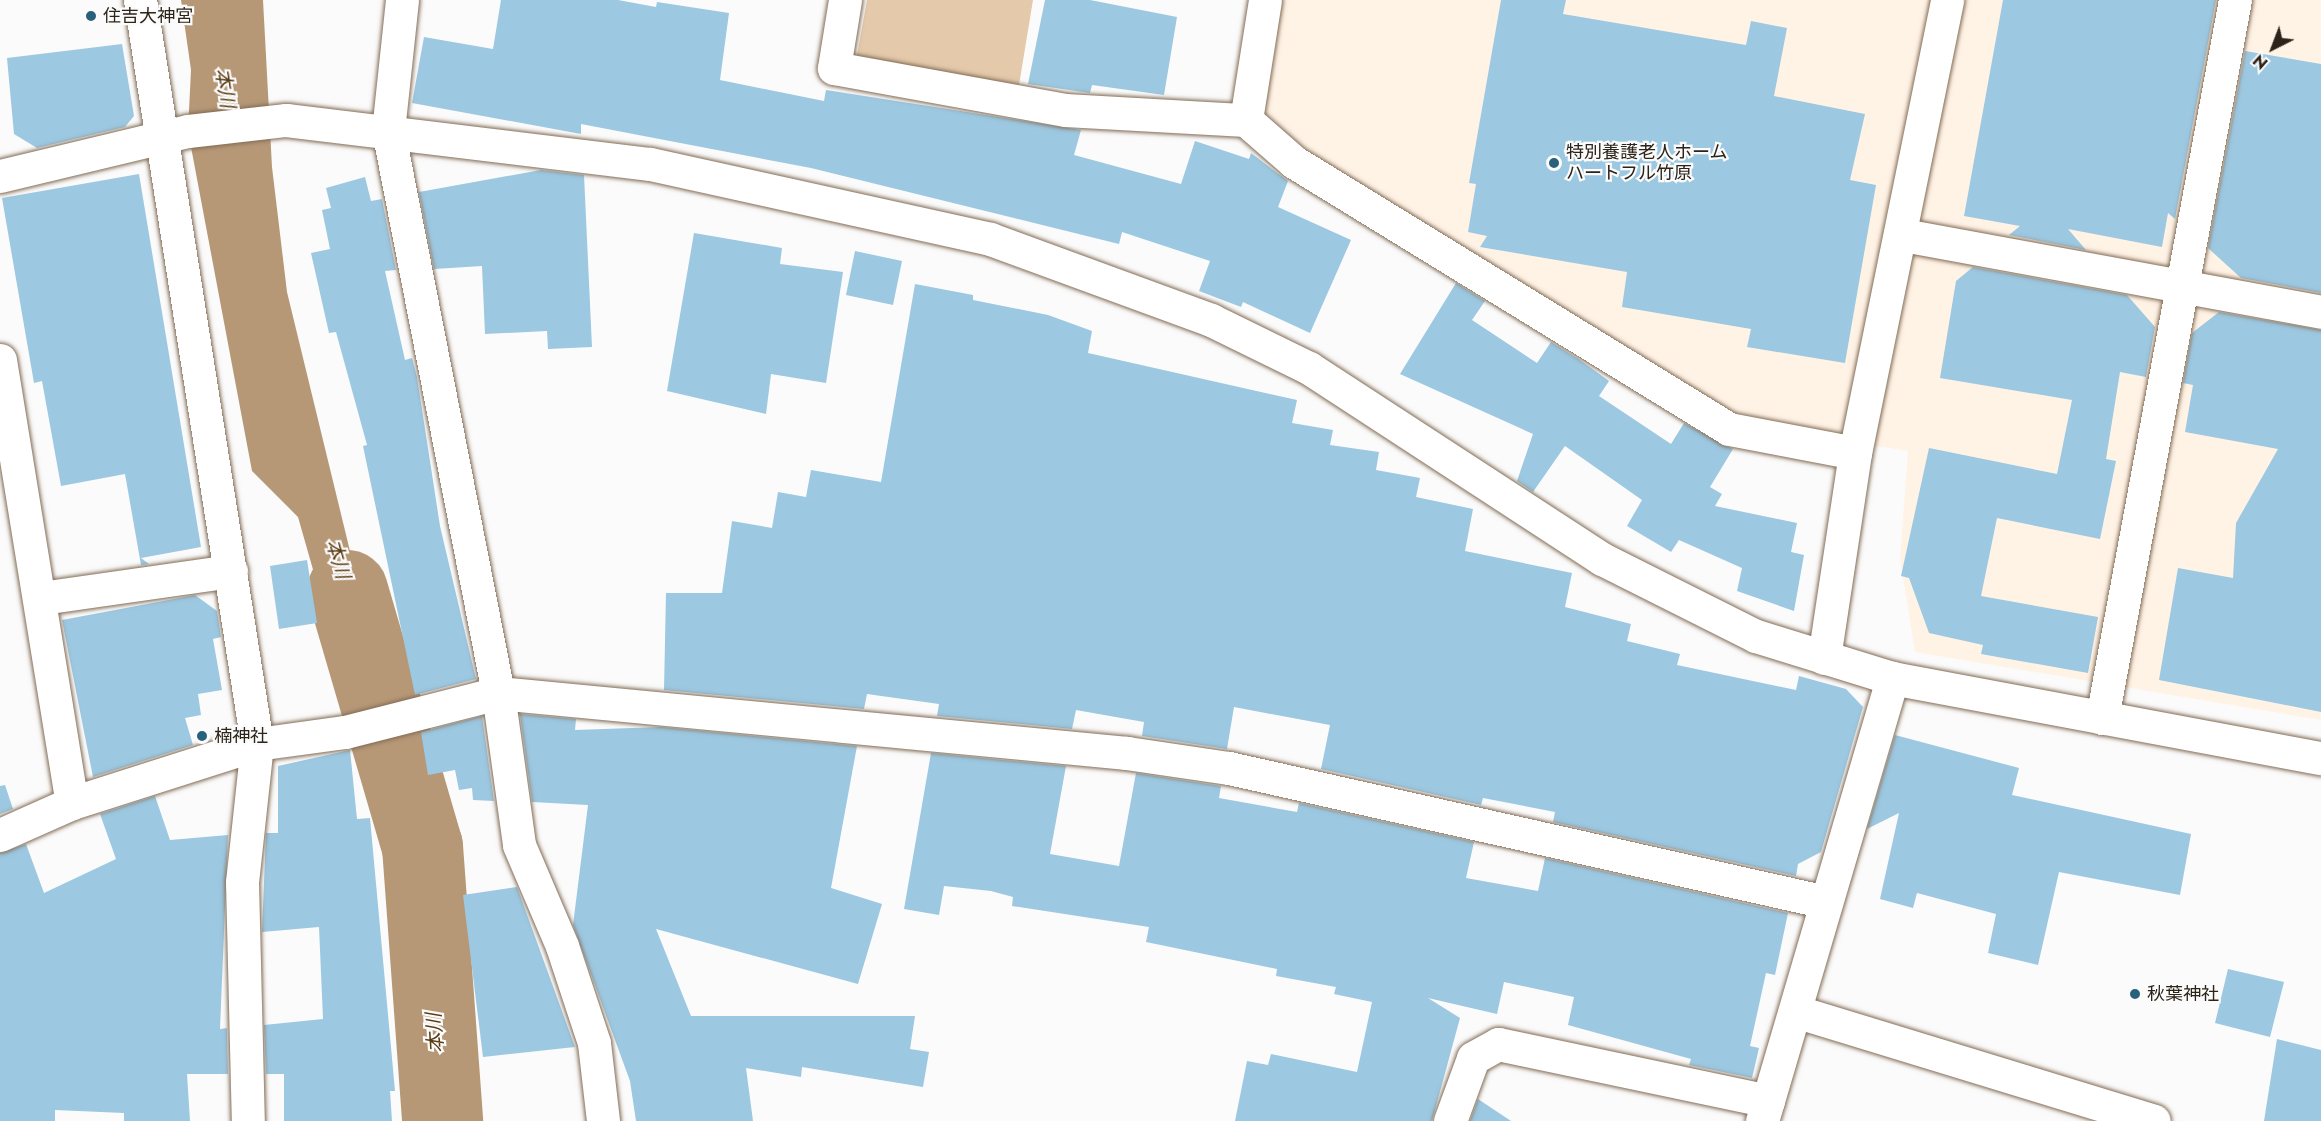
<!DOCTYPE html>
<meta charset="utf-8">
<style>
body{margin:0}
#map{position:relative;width:2321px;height:1121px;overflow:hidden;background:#fbfbfb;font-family:Jost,"Noto Sans JP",sans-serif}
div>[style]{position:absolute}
.built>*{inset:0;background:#fff3e6}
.green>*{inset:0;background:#e4c9ab}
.water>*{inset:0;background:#b69877}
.river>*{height:81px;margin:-40.5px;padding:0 40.5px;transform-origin:40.5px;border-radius:40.5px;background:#b69877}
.building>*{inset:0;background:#9cc8e1}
.roads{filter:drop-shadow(0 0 2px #826c55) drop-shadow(0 0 2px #826c55)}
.minor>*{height:33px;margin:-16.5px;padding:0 16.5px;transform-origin:16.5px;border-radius:16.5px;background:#fff}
.dots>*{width:16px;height:16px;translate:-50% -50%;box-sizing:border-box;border:3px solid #fbfbfb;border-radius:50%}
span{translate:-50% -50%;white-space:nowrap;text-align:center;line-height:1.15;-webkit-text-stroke:4.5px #fbfbfb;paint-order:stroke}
.poi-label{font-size:18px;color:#2c2319}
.left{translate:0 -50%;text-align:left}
.water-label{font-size:20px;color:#593a11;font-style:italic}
.north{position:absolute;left:2243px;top:18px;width:60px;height:60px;-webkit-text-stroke:4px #fbfbfb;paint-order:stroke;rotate:222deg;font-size:16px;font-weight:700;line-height:24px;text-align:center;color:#2c2319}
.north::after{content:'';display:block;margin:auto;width:21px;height:27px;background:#2c2319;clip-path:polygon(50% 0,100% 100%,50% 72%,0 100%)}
</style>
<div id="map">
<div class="built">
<i style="clip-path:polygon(1280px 0,2321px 0,2321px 720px,1915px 652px,1900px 559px,1908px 451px,1738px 424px,1260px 129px)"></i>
</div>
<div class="green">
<i style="clip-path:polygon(867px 0,1033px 0,1019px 85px,856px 61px)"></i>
</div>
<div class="water">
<i style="clip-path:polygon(181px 0,263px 0,272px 167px,287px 292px,385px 695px,351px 703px,298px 517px,252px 471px,188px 131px,191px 70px)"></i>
</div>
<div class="river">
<i style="left:347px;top:590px;width:267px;rotate:73.7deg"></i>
<i style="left:422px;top:846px;width:276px;rotate:85.8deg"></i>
</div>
<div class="building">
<i style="clip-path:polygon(501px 0,618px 0,656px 7px,657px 2px,729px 13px,720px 80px,824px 101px,826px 90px,1081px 130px,1074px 155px,1181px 184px,1195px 141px,1249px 159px,1251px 153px,1288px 181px,1278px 207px,1351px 240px,1310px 333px,1243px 302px,1241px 307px,1199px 291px,1210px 261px,1122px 232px,1119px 244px,811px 168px,581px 124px,581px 134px,412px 103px,424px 37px,493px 49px)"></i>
<i style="clip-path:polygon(1045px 0,1090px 0,1177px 17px,1164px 95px,1092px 85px,1090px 93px,1028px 84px)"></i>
<i style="clip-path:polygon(1501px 0,1566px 0,1563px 14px,1746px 45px,1751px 21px,1787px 28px,1774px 96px,1865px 114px,1850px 180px,1876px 185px,1845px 363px,1747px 347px,1751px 329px,1622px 307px,1627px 272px,1480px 247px,1487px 236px,1468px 232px,1476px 184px,1469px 183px)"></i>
<i style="clip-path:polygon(2003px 0,2216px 0,2175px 219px,2168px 213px,2162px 247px,2068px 229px,2086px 250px,2009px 235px,2020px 226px,1964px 216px)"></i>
<i style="clip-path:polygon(122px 44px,134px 116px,125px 127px,37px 148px,14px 134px,7px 58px)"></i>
<i style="clip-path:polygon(2245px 51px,2321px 64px,2321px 293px,2241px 278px,2208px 248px)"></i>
<i style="clip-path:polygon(541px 170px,584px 175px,592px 347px,548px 349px,547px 331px,485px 334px,482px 266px,434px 269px,419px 192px)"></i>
<i style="clip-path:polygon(139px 174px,201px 547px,141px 558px,149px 564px,141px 565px,125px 474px,61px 486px,42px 381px,34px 383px,2px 198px)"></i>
<i style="clip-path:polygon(365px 177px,371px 201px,382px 199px,396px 270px,385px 271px,405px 360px,412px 358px,417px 377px,440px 526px,476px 679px,415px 695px,363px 446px,367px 445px,336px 332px,329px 333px,311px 253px,330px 249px,322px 210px,331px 208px,326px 188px)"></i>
<i style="clip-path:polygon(694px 233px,782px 248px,780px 264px,843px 272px,826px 383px,771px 374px,766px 414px,667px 391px)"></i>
<i style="clip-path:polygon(855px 251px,902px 261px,893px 305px,846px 295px)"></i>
<i style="clip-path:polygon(1973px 267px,2127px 295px,2155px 327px,2146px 377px,2120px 372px,2106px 459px,2116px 461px,2100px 539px,1997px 518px,1981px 596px,2098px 617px,2088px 673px,1981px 654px,1983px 645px,1929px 633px,1909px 578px,1901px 576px,1929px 448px,2057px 474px,2072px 400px,1940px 378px,1956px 281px)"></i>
<i style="clip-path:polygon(1456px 283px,1485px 301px,1472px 320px,1537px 363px,1551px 342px,1580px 360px,1609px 381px,1599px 396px,1671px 444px,1684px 423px,1733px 449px,1710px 487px,1722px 494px,1715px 506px,1797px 523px,1791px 552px,1804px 555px,1794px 611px,1737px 591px,1742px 568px,1679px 540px,1671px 552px,1627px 526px,1642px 500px,1565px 446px,1533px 492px,1517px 481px,1533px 434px,1400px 374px)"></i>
<i style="clip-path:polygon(915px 284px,973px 295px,973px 300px,1048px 315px,1092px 331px,1088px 353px,1297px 400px,1292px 423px,1333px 430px,1330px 445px,1379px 452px,1376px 470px,1420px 478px,1416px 497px,1473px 509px,1465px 551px,1572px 573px,1565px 607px,1631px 624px,1627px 641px,1680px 654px,1677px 665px,1796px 690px,1799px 676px,1846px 689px,1863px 707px,1821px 852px,1798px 864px,1796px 876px,1553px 822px,1555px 812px,1483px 798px,1481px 805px,1321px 769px,1330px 725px,1234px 707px,1227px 749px,1142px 736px,1144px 722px,1076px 710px,1072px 729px,937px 716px,939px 704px,867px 694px,864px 709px,664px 690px,666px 593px,722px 593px,732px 521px,772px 528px,778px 492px,806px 497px,811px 470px,881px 482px)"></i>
<i style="clip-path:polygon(2219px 312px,2321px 330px,2321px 712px,2159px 680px,2178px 568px,2233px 578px,2236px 523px,2278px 449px,2185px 432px,2193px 385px,2183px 383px,2192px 333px)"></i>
<i style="clip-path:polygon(307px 560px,317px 623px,279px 629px,270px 566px)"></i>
<i style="clip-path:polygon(195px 595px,217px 611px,221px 637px,213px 639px,222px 690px,198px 694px,201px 715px,185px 718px,193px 745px,93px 777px,62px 620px)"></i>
<i style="clip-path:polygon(520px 714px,576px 719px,575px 730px,661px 727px,857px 746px,831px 888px,882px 904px,858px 984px,656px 929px,691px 1016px,915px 1016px,910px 1049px,929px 1052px,923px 1087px,802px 1067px,801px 1077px,746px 1068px,753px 1121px,636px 1121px,630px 1081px,573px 925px,588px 805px,532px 802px)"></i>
<i style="clip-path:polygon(482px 716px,494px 801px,473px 800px,472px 788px,459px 790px,455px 770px,428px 775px,421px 732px)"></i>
<i style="clip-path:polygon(1895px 735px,2019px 768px,2012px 795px,2191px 834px,2180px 895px,2059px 872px,2038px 965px,1988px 953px,1996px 914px,1917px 893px,1913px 908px,1880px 899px,1899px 813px,1867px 829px)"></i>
<i style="clip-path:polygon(350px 750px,357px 819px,370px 818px,395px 1091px,390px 1091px,392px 1121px,284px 1121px,284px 1074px,266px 1074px,264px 1025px,323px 1019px,319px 927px,262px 932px,266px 833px,278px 833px,278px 766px)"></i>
<i style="clip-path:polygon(931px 753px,1066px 766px,1050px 854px,1119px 866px,1136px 773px,1221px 786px,1219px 798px,1297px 812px,1299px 803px,1474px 842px,1466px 878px,1538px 891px,1545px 858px,1788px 913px,1775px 975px,1766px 973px,1750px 1046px,1759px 1048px,1752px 1078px,1689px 1065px,1691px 1059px,1568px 1025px,1574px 997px,1504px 982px,1497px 1014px,1428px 998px,1460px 1018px,1432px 1121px,1235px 1121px,1247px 1061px,1268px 1065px,1271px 1054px,1357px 1072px,1372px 1002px,1334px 994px,1336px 987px,1276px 976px,1277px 969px,1146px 942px,1149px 927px,1012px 906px,1013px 897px,991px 891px,944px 886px,939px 915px,904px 909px)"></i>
<i style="clip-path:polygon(5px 785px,13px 809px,0 814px,0 786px)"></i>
<i style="clip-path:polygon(155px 796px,170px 840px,228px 835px,220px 1029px,227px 1028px,228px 1074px,187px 1074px,190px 1121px,124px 1121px,124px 1113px,55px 1110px,55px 1121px,0 1121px,0 853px,26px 844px,44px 893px,116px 859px,100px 814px)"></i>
<i style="clip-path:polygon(517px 887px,575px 1047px,483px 1057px,463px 895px)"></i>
<i style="clip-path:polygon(2228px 969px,2284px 982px,2270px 1037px,2215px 1023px)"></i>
<i style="clip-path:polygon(2277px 1039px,2321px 1050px,2321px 1121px,2264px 1121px)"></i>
<i style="clip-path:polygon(1478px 1099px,1511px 1121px,1470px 1121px)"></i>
</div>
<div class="roads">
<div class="minor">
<i style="left:140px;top:0;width:753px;rotate:81.06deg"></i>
<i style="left:257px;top:744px;width:139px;rotate:96.2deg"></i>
<i style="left:242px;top:882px;width:239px;rotate:88.6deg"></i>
<i style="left:402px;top:0;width:131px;rotate:96.1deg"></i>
<i style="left:388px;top:130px;width:574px;rotate:78.94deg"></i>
<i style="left:498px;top:693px;width:153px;rotate:82.1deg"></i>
<i style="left:519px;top:845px;width:110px;rotate:66.9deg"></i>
<i style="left:562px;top:946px;width:102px;rotate:71.7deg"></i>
<i style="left:594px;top:1043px;width:79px;rotate:83.4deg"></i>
<i style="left:845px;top:0;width:69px;rotate:99.2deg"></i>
<i style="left:834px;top:68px;width:235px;rotate:10.3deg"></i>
<i style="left:1065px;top:110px;width:181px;rotate:3.2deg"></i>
<i style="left:1246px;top:120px;width:64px;rotate:41.2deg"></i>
<i style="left:1294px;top:162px;width:510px;rotate:31.54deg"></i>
<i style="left:1729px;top:429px;width:128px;rotate:10.8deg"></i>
<i style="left:1246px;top:120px;width:121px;rotate:-81deg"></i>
<i style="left:0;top:176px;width:193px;rotate:-13.5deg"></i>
<i style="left:188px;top:131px;width:99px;rotate:-6.4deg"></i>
<i style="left:286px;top:120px;width:367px;rotate:6.9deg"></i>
<i style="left:650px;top:164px;width:348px;rotate:12.4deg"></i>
<i style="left:990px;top:239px;width:235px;rotate:20.1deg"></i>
<i style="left:1211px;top:320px;width:109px;rotate:26.1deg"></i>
<i style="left:1309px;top:368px;width:350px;rotate:33.1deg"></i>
<i style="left:1602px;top:559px;width:172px;rotate:26.6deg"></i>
<i style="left:1756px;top:636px;width:142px;rotate:17.2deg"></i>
<i style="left:1892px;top:678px;width:436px;rotate:10.6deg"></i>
<i style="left:1903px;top:235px;width:425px;rotate:10.4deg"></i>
<i style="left:0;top:360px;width:449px;rotate:80.8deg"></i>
<i style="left:41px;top:598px;width:192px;rotate:-8.1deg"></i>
<i style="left:1824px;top:658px;width:207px;rotate:-81.4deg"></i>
<i style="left:1855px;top:453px;width:462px;rotate:-78.5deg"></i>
<i style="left:2102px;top:718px;width:730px;rotate:-79.51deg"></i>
<i style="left:0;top:835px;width:79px;rotate:-24deg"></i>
<i style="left:72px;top:803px;width:194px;rotate:-17.7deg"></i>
<i style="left:257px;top:744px;width:89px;rotate:-7.8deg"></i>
<i style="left:345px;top:732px;width:158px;rotate:-14.3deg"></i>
<i style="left:498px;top:693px;width:632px;rotate:5.45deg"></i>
<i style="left:1127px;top:753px;width:103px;rotate:8.4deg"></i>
<i style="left:1229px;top:768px;width:612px;rotate:12.65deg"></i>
<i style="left:1795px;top:1011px;width:375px;rotate:17deg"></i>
<i style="left:1450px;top:1121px;width:67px;rotate:-69.9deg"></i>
<i style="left:1473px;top:1058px;width:29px;rotate:-29deg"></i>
<i style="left:1498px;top:1044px;width:276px;rotate:11.9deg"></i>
<i style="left:1762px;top:1121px;width:462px;rotate:-73.6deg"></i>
</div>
</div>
<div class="dots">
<i style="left:91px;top:16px;background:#29607b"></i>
<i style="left:1554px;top:163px;background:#29607b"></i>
<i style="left:202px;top:736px;background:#29607b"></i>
<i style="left:2135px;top:994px;background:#29607b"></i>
</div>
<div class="poi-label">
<span class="left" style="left:103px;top:16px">住吉大神宮</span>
<span class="left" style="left:1566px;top:163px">特別養護老人ホーム<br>ハートフル竹原</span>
<span class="left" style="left:214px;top:736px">楠神社</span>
<span class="left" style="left:2147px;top:994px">秋葉神社</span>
</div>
<div class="water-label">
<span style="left:225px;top:88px;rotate:81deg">本川</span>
<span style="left:338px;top:559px;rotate:74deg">本川</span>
<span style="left:435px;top:1033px;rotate:-94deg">本川</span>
</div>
<div class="north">N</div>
</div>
